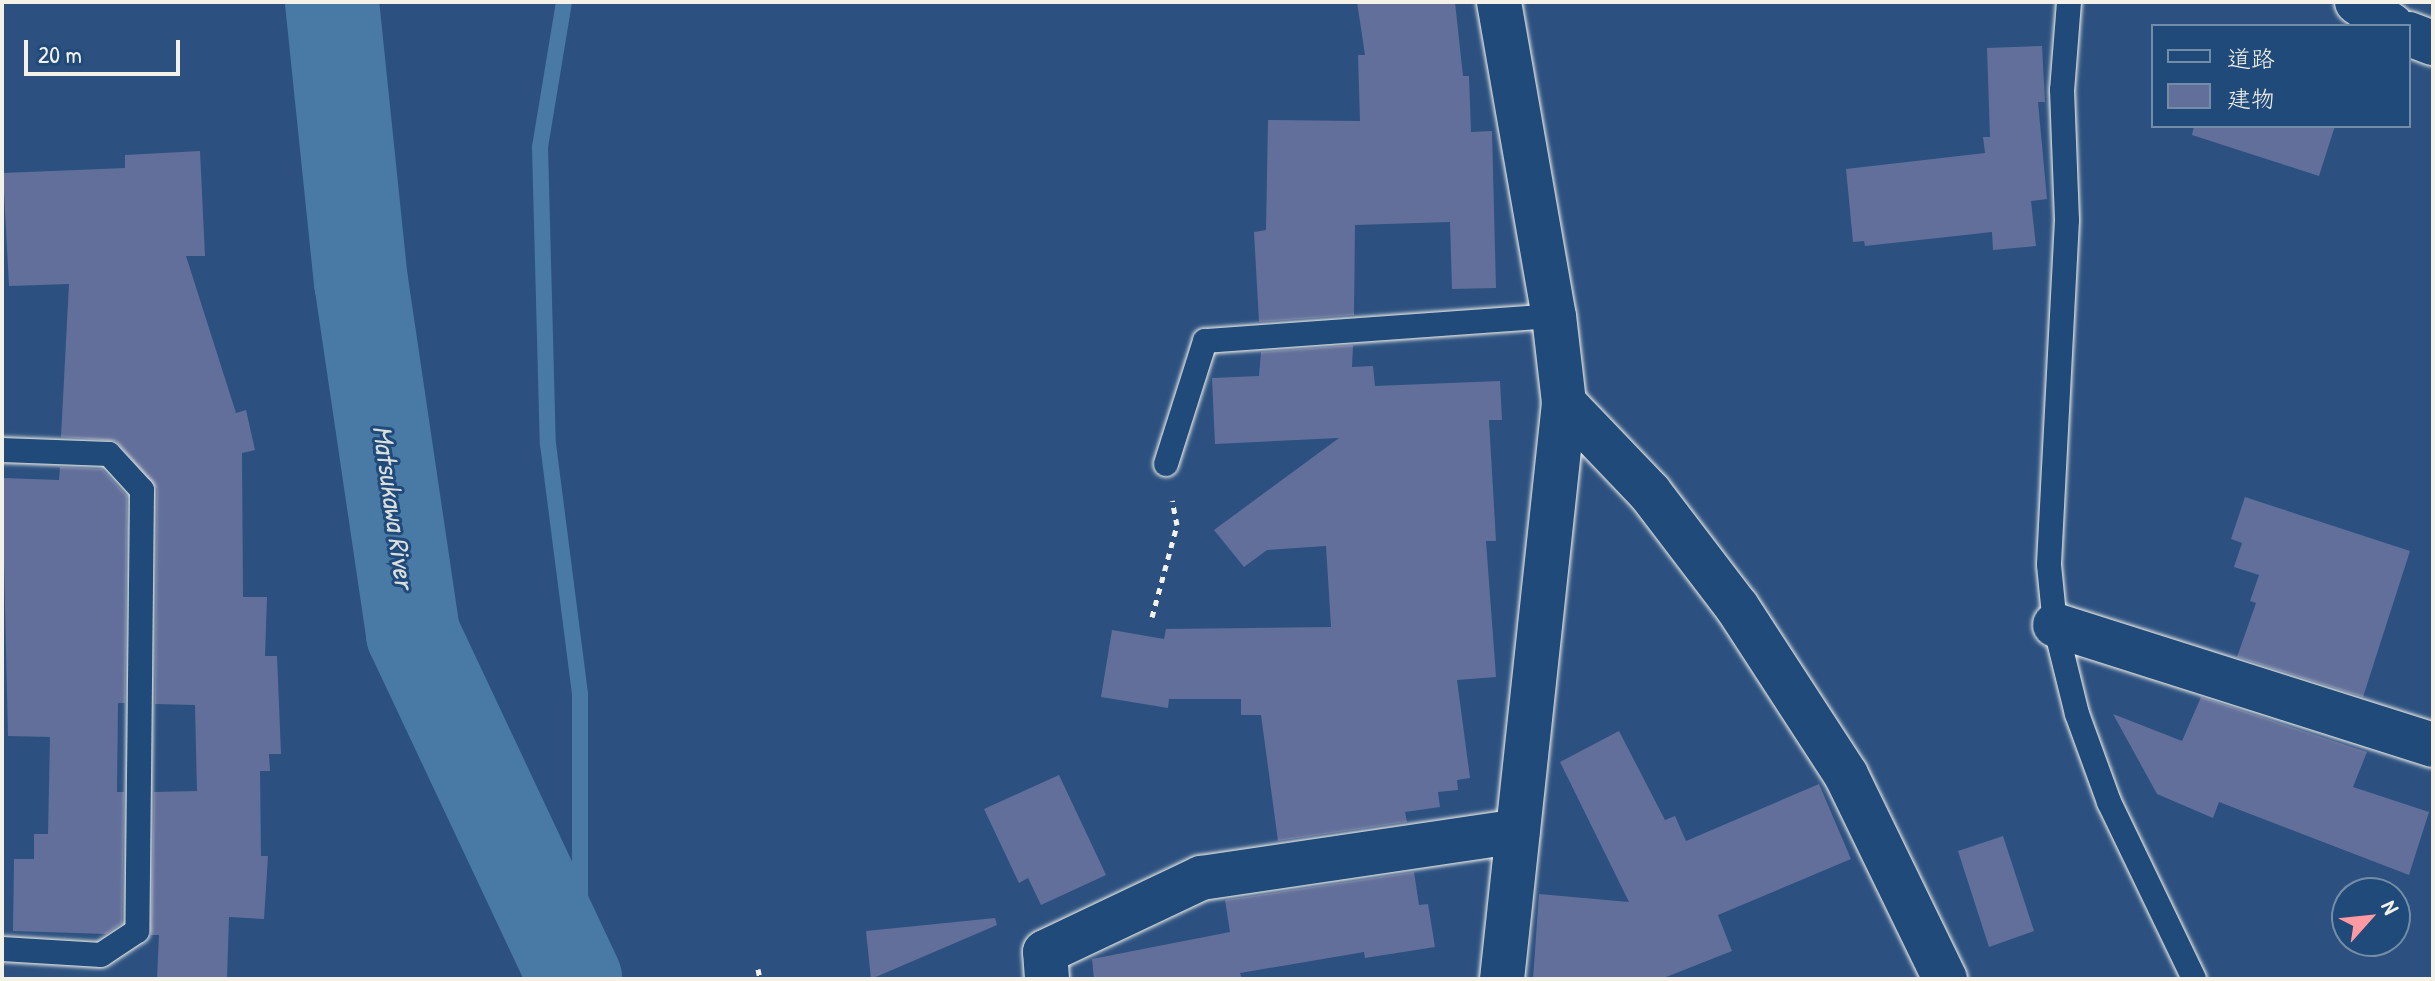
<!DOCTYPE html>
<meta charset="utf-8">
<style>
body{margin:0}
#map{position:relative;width:2435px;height:981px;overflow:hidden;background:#2c5180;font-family:"Patrick Hand","Klee One",sans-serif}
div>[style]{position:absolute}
.stream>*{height:16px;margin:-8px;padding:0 8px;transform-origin:8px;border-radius:8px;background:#497aa6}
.river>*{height:94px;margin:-47px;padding:0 47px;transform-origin:47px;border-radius:47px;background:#497aa6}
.building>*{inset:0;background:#626f9a}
.path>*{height:5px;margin-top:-2.5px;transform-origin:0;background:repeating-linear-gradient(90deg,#f4f1e8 0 6px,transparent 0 12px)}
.roads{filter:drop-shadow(0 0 2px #f4f1e8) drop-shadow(0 0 2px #f4f1e8)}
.lane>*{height:24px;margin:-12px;padding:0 12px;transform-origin:12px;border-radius:12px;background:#1f4a7a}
.street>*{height:44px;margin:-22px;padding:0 22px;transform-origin:22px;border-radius:22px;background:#1f4a7a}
span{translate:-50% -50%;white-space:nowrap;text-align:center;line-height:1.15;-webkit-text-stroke:6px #1f4a7a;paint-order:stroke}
.water-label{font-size:28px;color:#dadfde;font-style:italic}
.frame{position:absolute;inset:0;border:4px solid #f4f1e8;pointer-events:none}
.legend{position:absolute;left:2151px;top:24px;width:260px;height:104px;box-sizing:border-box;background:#1f4a7a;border:2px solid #748da6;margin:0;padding:10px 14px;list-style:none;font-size:24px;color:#f4f1e8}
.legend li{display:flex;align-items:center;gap:16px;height:40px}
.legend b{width:40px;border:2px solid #748da6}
.north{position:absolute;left:2331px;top:877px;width:80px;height:80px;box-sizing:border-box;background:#1f4a7a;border:2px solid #748da6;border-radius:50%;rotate:63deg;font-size:22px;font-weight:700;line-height:32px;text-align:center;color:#f4f1e8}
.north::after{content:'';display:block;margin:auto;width:28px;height:36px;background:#ff9aa2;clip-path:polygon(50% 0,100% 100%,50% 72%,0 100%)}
.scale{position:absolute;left:24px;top:40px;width:156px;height:36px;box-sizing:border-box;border:4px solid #f4f1e8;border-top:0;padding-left:10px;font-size:24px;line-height:28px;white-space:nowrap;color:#f4f1e8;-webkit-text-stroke:6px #1f4a7a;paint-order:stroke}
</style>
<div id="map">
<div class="stream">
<i style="left:564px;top:2px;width:147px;rotate:99.4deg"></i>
<i style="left:540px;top:147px;width:297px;rotate:88.5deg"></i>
<i style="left:548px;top:444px;width:252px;rotate:82.7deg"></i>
<i style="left:580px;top:694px;width:285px;rotate:90deg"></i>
</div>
<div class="river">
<i style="left:332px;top:2px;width:281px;rotate:84.1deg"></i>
<i style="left:361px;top:281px;width:357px;rotate:81.6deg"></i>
<i style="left:413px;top:634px;width:381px;rotate:64.8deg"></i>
</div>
<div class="building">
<i style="clip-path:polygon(1357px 2px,1455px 2px,1463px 76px,1469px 76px,1471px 132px,1492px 131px,1496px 288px,1452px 289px,1450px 222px,1355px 225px,1354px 315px,1259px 322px,1254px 232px,1266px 230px,1268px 120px,1360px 121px,1358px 55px,1365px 55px)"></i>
<i style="clip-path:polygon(2042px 46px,2045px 102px,2038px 102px,2047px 199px,2031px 201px,2036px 246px,1993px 250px,1992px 232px,1865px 246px,1864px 241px,1853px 242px,1846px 169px,1985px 153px,1983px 137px,1990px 137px,1987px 48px)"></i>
<i style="clip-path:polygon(2194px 126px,2335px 126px,2319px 176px,2192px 135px)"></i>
<i style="clip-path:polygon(200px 151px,205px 256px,186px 256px,236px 413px,246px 410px,255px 450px,242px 453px,243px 597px,267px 597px,265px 656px,277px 656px,281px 754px,269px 754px,270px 771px,260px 771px,261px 856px,268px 856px,264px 919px,229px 917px,227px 979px,157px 979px,159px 935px,151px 935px,154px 792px,197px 791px,195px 705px,155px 704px,157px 489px,116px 441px,61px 437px,69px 284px,9px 286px,3px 173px,125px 168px,125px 155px)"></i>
<i style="clip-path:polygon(1353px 345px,1352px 367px,1373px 366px,1375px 386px,1500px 381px,1502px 420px,1489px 420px,1496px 541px,1486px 541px,1496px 677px,1457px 680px,1470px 778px,1457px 780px,1458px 790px,1438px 792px,1440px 807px,1405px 812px,1407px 822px,1278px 841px,1261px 715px,1241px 715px,1241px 699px,1169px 699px,1168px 708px,1101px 697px,1112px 630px,1164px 639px,1166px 629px,1331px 627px,1326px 546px,1267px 550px,1244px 567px,1214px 530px,1339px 438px,1215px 444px,1212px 378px,1259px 376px,1261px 352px)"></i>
<i style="clip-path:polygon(60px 467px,102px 469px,127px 496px,125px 703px,118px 703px,117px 792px,124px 792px,122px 923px,106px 934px,13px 931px,14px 859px,34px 859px,34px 834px,48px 834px,50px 737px,8px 736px,2px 478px,59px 480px)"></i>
<i style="clip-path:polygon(2245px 497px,2410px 551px,2363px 697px,2237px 657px,2256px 603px,2250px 601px,2259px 575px,2234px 567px,2242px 543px,2231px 539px)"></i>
<i style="clip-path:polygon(2201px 697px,2367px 752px,2353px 787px,2429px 812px,2409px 875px,2219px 802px,2213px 818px,2157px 794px,2113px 714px,2182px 741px)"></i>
<i style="clip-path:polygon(1619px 731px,1665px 820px,1675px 816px,1686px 841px,1819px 784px,1851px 859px,1718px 915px,1732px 951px,1661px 979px,1533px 979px,1539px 894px,1629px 902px,1560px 762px)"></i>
<i style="clip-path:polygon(1059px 775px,1106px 875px,1041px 905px,1028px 878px,1019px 883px,984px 809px)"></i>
<i style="clip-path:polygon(2003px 836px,2034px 931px,1989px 947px,1958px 851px)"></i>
<i style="clip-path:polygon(1414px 872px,1419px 905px,1428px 904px,1435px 947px,1365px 958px,1364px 952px,1240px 973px,1242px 979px,1094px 979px,1092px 959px,1230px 932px,1225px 900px)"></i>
<i style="clip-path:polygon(995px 918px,997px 925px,871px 979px,866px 931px)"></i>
</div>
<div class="path">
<i style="left:1152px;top:617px;width:95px;rotate:-74.8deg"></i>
<i style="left:1177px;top:525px;width:25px;rotate:-101deg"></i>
<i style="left:758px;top:969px;width:10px;rotate:79deg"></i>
</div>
<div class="roads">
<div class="lane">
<i style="left:2069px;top:2px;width:88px;rotate:94.5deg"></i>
<i style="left:2062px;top:90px;width:130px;rotate:87.8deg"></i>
<i style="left:2067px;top:220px;width:345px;rotate:93deg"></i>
<i style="left:2049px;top:565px;width:60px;rotate:84.3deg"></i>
<i style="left:2055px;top:625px;width:92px;rotate:76.1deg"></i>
<i style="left:2077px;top:714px;width:94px;rotate:70deg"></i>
<i style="left:2109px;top:802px;width:196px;rotate:64.3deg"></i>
<i style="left:2px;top:450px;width:107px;rotate:2.1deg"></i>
<i style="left:109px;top:454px;width:49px;rotate:47.5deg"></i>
<i style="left:142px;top:490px;width:441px;rotate:90.6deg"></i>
<i style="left:137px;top:931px;width:43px;rotate:146.3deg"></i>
<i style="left:101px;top:955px;width:99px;rotate:-176.5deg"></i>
<i style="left:1166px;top:464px;width:129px;rotate:-72.4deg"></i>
<i style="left:1205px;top:341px;width:350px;rotate:-4.1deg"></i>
</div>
<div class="street">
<i style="left:1499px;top:2px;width:319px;rotate:80.1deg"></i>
<i style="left:1554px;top:316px;width:88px;rotate:83.4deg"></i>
<i style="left:1564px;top:403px;width:579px;rotate:96.14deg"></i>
<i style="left:2357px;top:2px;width:42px;rotate:34.4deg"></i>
<i style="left:2409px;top:34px;width:26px;rotate:21deg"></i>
<i style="left:1564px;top:403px;width:124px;rotate:46.3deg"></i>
<i style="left:1650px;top:493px;width:143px;rotate:52.7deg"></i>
<i style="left:1737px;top:607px;width:200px;rotate:57deg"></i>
<i style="left:1846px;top:775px;width:227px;rotate:64.1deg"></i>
<i style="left:2055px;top:625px;width:397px;rotate:17.6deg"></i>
<i style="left:1047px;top:979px;width:27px;rotate:-94deg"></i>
<i style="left:1045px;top:952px;width:173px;rotate:-25.4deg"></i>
<i style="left:1201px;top:878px;width:320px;rotate:-8.4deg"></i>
</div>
</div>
<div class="water-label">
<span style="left:394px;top:507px;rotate:82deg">Matsukawa River</span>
</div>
<div class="frame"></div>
<ul class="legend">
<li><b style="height:10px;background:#1f4a7a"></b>道路</li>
<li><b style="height:22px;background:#626f9a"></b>建物</li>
</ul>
<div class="north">N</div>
<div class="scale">20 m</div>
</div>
